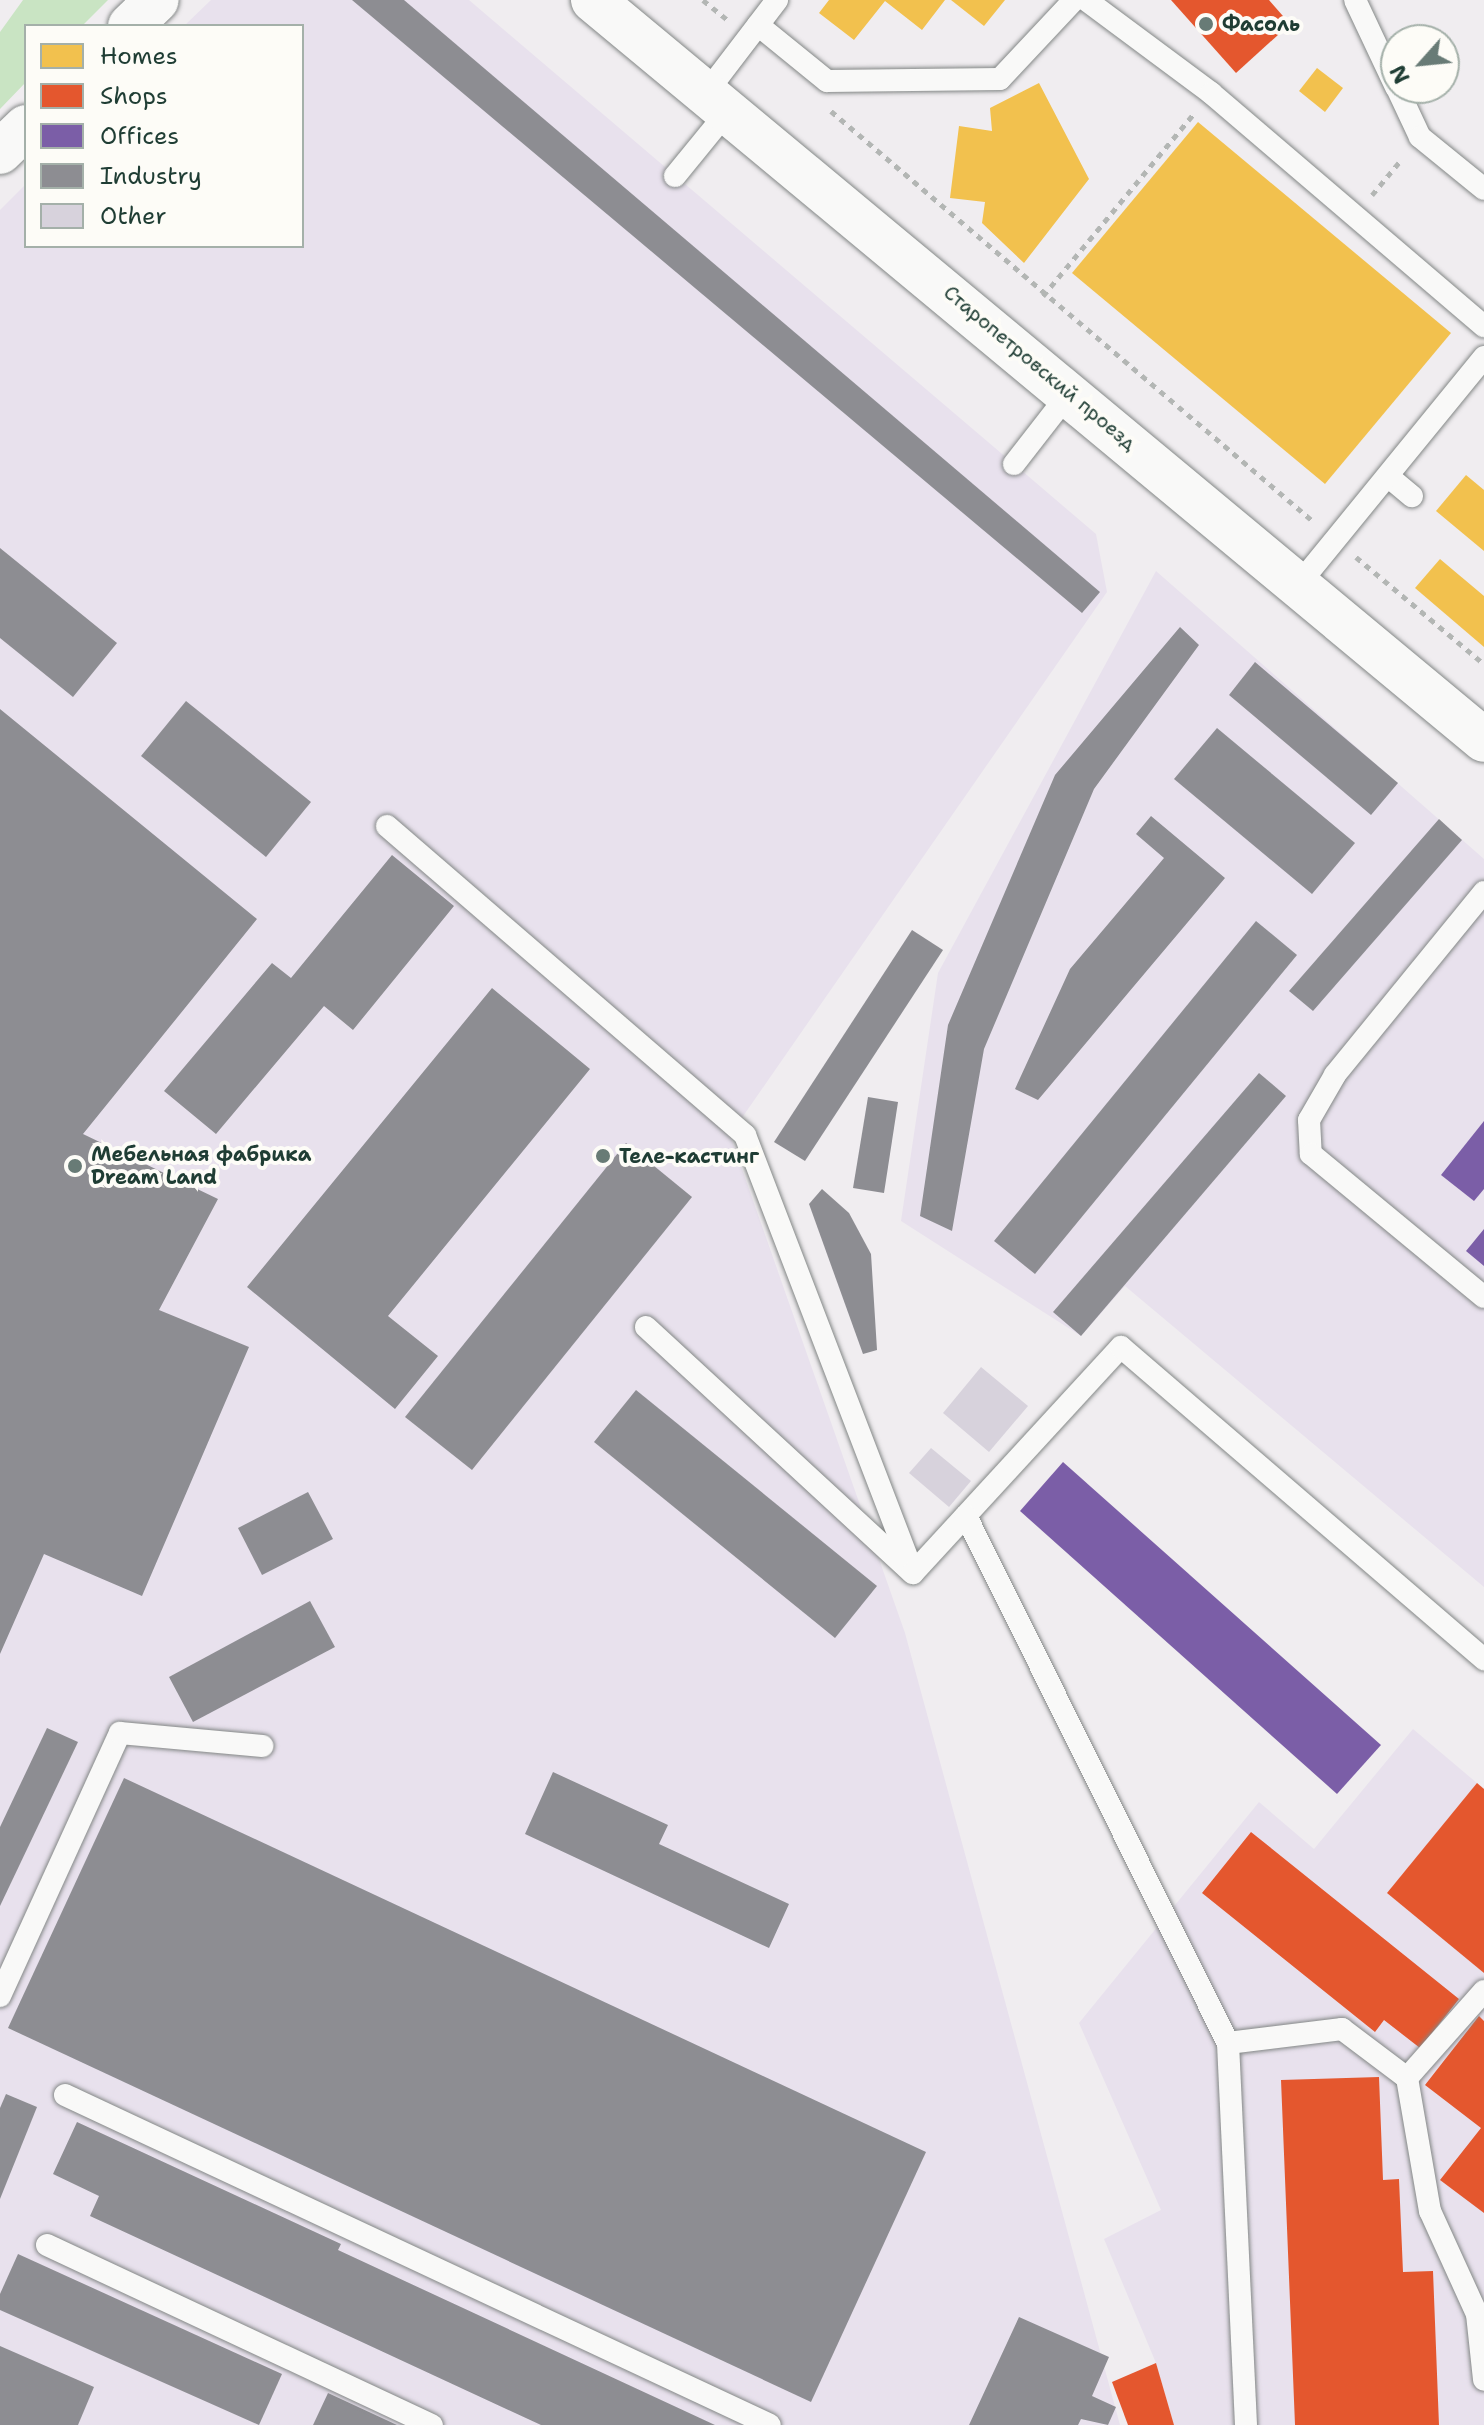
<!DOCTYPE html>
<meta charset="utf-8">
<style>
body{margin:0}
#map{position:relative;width:1484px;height:2425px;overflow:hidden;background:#f0edf0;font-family:"Shantell Sans",sans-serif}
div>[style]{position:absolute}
.built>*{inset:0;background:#e8e1ed}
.green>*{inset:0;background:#c9e4c3}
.homes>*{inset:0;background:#f2c14e}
.shops>*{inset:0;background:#e4572e}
.offices>*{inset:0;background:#7b5ea7}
.industry>*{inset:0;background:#8d8d92}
.building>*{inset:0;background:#d7d2dc}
.path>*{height:5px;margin-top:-2.5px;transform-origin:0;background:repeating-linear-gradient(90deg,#b3b6b4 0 6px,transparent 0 12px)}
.roads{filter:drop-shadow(0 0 2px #838786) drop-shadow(0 0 2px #838786)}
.lane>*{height:22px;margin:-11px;padding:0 11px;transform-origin:11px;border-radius:11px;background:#f9f9f8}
.secondary>*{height:44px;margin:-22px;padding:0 22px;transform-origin:22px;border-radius:22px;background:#f9f9f8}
.dots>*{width:22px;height:22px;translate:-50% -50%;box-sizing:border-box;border:4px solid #fdfcf7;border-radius:50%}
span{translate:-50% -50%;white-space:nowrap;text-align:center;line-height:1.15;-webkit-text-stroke:8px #fdfcf7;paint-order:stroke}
.poi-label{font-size:20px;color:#1f3d34;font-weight:700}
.left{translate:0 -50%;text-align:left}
.street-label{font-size:20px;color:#1f3d34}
.legend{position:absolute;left:24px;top:24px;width:280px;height:224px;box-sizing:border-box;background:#fdfcf7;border:2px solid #a4b0a9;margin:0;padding:10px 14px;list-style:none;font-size:24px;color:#1f3d34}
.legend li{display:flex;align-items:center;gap:16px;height:40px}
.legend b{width:40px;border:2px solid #a4b0a9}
.north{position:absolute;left:1380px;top:24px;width:80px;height:80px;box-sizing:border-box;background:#fdfcf7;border:2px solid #a4b0a9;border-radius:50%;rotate:243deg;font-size:22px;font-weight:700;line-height:32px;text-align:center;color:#1f3d34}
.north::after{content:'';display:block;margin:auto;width:28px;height:36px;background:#687b76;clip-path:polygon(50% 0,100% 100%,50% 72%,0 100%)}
</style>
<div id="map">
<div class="built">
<i style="clip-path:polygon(211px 0,469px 0,1096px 534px,1107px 592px,730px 1135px,905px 1633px,1120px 2425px,0 2425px,0 210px,26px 184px,26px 246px,302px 246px,302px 26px,184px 26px)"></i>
<i style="clip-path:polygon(1156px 571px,1484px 859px,1484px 1587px,1125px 1286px,1081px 1336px,901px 1221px,938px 973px)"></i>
<i style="clip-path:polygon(1413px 1729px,1484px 1789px,1484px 2425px,1174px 2425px,1156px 2363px,1104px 2239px,1161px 2210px,1079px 2023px,1259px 1802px,1314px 1849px)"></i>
</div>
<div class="green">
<i style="clip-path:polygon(23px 0,108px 0,82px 26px,26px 26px,26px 82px,0 109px,0 32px)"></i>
</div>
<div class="homes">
<i style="clip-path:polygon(829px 0,945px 0,922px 30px,885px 1px,854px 40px,819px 13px)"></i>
<i style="clip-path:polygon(951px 0,1005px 0,984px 26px)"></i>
<i style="clip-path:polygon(1317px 68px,1343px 88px,1325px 112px,1299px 91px)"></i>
<i style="clip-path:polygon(1039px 83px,1089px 179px,1024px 263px,982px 223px,985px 202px,950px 198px,959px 126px,992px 131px,990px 108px)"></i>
<i style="clip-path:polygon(1198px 122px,1451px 333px,1325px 484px,1072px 273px)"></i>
<i style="clip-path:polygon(1466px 475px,1484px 490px,1484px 551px,1436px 511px)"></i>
<i style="clip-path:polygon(1440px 559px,1484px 596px,1484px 647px,1415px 588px)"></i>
</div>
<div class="shops">
<i style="clip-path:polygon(1171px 0,1269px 0,1290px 24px,1236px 73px)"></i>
<i style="clip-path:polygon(1477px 1783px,1484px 1789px,1484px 1973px,1387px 1893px)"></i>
<i style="clip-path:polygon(1251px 1832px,1459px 1999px,1420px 2048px,1384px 2020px,1375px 2032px,1202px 1893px)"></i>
<i style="clip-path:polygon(1479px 2016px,1484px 2021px,1484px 2213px,1440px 2180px,1481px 2128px,1425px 2085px)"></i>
<i style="clip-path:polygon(1379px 2077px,1383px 2180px,1399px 2179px,1403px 2272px,1433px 2271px,1439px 2425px,1295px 2425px,1281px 2080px)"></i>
<i style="clip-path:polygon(1156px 2363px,1174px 2425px,1128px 2425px,1112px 2382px)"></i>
</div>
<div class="offices">
<i style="clip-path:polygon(1484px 1121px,1484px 1189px,1474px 1201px,1441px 1175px)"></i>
<i style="clip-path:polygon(1484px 1229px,1484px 1266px,1466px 1251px)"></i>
<i style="clip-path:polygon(1063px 1462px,1381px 1745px,1337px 1794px,1020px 1511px)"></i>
</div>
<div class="industry">
<i style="clip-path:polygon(352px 0,404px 0,1100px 592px,1082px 613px)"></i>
<i style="clip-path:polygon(0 548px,117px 643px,73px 697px,0 638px)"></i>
<i style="clip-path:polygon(1180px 627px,1199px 645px,1094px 789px,984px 1049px,952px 1231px,920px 1216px,948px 1025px,1055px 775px)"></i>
<i style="clip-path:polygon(1255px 662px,1398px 783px,1371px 815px,1229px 695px)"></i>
<i style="clip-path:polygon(186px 701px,311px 802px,266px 857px,141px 756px)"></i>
<i style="clip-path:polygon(0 709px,257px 919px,83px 1134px,218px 1199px,159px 1310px,249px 1347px,142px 1596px,44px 1554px,0 1654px)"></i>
<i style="clip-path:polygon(1217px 728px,1355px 843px,1312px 894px,1174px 779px)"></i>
<i style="clip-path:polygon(1151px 816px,1225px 878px,1038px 1100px,1015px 1089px,1070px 969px,1164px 858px,1136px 834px)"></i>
<i style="clip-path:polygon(1439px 819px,1462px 840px,1313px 1011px,1289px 991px)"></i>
<i style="clip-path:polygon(392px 855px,454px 906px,353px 1030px,324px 1006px,216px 1134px,164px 1091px,272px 963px,291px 978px)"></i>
<i style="clip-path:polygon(1256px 921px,1297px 955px,1035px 1274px,994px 1241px)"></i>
<i style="clip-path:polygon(912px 930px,943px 950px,805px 1161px,774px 1142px)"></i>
<i style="clip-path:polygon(492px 988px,590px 1069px,388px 1316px,438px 1356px,395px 1409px,247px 1287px)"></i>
<i style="clip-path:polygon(1259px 1073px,1286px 1096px,1081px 1336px,1053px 1312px)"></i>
<i style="clip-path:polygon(868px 1097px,898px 1102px,884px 1193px,853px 1188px)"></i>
<i style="clip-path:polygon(626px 1143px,692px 1197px,472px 1470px,405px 1417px)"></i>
<i style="clip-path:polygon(822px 1189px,849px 1213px,871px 1254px,877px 1350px,863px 1354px,809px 1204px)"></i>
<i style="clip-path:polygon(636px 1390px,877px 1586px,835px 1638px,594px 1442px)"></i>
<i style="clip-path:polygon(308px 1492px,333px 1539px,262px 1575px,238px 1528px)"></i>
<i style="clip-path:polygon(310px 1601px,335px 1647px,193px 1722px,169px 1677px)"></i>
<i style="clip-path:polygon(47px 1728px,78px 1742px,0 1906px,0 1827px)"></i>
<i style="clip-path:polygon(553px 1772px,668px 1825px,659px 1844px,789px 1904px,769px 1948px,525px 1834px)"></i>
<i style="clip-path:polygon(124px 1778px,926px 2152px,811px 2402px,8px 2028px)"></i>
<i style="clip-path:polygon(6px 2094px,37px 2107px,0 2199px,0 2108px)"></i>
<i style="clip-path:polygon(77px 2122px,341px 2244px,338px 2250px,715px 2425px,541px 2425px,90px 2216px,99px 2196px,53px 2174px)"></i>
<i style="clip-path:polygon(18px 2254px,282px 2374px,259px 2425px,0 2310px,0 2294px)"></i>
<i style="clip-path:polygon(1019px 2317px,1109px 2357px,1092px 2396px,1116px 2407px,1108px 2425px,1081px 2419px,1078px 2425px,969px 2425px)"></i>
<i style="clip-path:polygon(0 2346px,94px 2387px,78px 2425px,0 2425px)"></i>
<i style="clip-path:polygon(328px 2393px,397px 2425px,313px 2425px)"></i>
</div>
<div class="building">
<i style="clip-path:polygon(981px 1367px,1028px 1406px,989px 1452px,943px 1413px)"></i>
<i style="clip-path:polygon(931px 1448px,971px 1481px,949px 1507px,909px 1473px)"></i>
</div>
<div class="path">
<i style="left:703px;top:0;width:32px;rotate:39deg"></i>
<i style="left:831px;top:111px;width:634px;rotate:40.4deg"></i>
<i style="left:1372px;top:195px;width:45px;rotate:-50.4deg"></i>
<i style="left:1043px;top:296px;width:235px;rotate:-50.4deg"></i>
<i style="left:1356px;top:557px;width:167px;rotate:39.9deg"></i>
</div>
<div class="roads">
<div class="lane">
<i style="left:1086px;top:0;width:156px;rotate:36.6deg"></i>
<i style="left:1211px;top:93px;width:359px;rotate:40.5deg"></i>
<i style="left:1355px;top:0;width:96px;rotate:64.8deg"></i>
<i style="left:758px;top:25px;width:89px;rotate:39.1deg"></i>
<i style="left:827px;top:81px;width:173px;rotate:-0.7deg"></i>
<i style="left:1000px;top:79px;width:108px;rotate:-46.9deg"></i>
<i style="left:1397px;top:88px;width:54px;rotate:64.9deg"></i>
<i style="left:1420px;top:137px;width:82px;rotate:39.1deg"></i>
<i style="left:706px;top:93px;width:117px;rotate:-52.6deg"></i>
<i style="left:675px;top:176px;width:84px;rotate:-50.8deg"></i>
<i style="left:1014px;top:464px;width:91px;rotate:-52.1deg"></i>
<i style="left:1389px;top:477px;width:30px;rotate:40deg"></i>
<i style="left:1299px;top:584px;width:293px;rotate:-50.8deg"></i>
<i style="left:387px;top:826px;width:473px;rotate:40.8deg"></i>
<i style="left:745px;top:1135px;width:464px;rotate:69deg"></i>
<i style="left:1484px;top:892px;width:236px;rotate:129.2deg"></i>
<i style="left:1335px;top:1075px;width:52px;rotate:120deg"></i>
<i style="left:1309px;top:1120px;width:34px;rotate:87deg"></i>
<i style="left:1311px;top:1154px;width:224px;rotate:39.6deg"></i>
<i style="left:646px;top:1327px;width:363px;rotate:42.7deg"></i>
<i style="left:913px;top:1573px;width:307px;rotate:-47.4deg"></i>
<i style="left:1121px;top:1347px;width:479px;rotate:40.7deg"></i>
<i style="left:966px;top:1516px;width:589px;rotate:63.57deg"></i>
<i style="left:0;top:1996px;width:289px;rotate:-65.5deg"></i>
<i style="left:120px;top:1733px;width:143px;rotate:5.2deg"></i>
<i style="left:1407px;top:2078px;width:116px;rotate:-48.5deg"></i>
<i style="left:65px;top:2095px;width:778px;rotate:25.08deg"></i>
<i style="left:47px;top:2245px;width:425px;rotate:25.1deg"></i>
<i style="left:1246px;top:2425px;width:382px;rotate:-92.7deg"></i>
<i style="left:1228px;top:2043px;width:115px;rotate:-7deg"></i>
<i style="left:1342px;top:2029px;width:81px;rotate:37deg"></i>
<i style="left:1407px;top:2078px;width:135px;rotate:80.2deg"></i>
<i style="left:1430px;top:2211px;width:113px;rotate:65.5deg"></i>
<i style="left:1477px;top:2314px;width:66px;rotate:83.9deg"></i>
</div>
<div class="secondary">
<i style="left:593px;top:0;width:1158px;rotate:39.71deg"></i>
<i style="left:130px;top:26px;width:37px;rotate:-44deg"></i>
<i style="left:0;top:152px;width:36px;rotate:-44deg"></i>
</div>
</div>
<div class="dots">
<i style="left:1206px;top:24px;background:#687b76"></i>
<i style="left:603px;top:1156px;background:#687b76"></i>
<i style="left:75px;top:1166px;background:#687b76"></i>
</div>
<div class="poi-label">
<span class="left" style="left:1222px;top:24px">Фасоль</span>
<span class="left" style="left:91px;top:1166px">Мебельная фабрика<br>Dream Land</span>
<span class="left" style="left:619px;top:1156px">Теле-кастинг</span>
</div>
<div class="street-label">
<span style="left:1040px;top:368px;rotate:40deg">Старопетровский проезд</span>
</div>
<ul class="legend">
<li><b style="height:22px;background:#f2c14e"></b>Homes</li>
<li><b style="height:22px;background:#e4572e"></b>Shops</li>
<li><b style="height:22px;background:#7b5ea7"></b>Offices</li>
<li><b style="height:22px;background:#8d8d92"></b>Industry</li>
<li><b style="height:22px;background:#d7d2dc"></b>Other</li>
</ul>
<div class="north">N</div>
</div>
